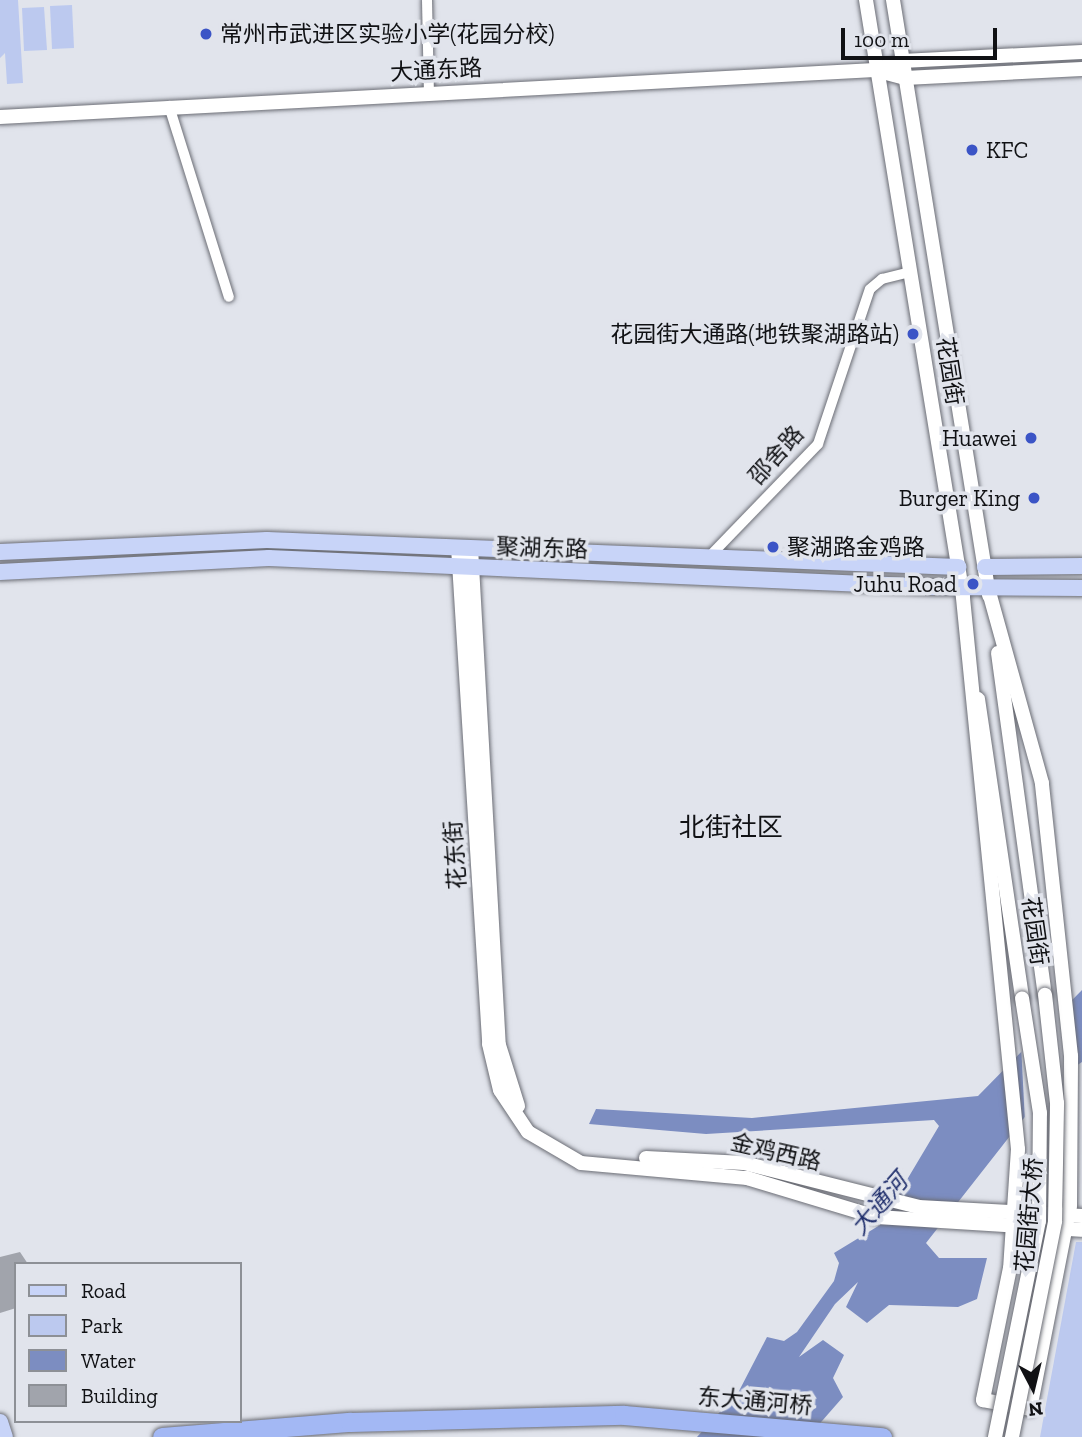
<!DOCTYPE html>
<meta charset="utf-8">
<style>
body{margin:0}
#map{position:relative;width:1082px;height:1437px;overflow:hidden;background:#e1e4ec;font-family:"Zilla Slab","Noto Sans SC",serif}
div>[style]{position:absolute}
.green>*{inset:0;background:#bcc9ef}
.water>*{inset:0;background:#7c8dc1}
.pier>*{inset:0;background:#e1e4ec}
.building>*{inset:0;background:#a1a4ac}
.roads{filter:drop-shadow(0 0 2px #6b6d75) drop-shadow(0 0 2px #6b6d75)}
.street>*{height:10px;margin:-5px;padding:0 5px;transform-origin:5px;border-radius:5px;background:#fff}
.secondary>*{height:14px;margin:-7px;padding:0 7px;transform-origin:7px;border-radius:7px;background:#fff}
.primary>*{height:16px;margin:-8px;padding:0 8px;transform-origin:8px;border-radius:8px;background:#c8d4f8}
.highway>*{height:19px;margin:-9.5px;padding:0 9.5px;transform-origin:9.5px;border-radius:9.5px;background:#a3b8f4}
.bridges{filter:drop-shadow(0 0 2px #6b6d75) drop-shadow(0 0 2px #6b6d75)}
.secondary-bridge>*{height:14px;margin:-7px;padding:0 7px;transform-origin:7px;border-radius:7px;background:#fff}
.dots>*{width:19px;height:19px;translate:-50% -50%;box-sizing:border-box;border:4px solid #e1e4ec;border-radius:50%}
span{translate:-50% -50%;white-space:nowrap;text-align:center;line-height:1.15;-webkit-text-stroke:7px #e1e4ec;paint-order:stroke}
.poi-label{font-size:23px;color:#101114}
.left{translate:0 -50%;text-align:left}
.right{translate:-100% -50%;text-align:right}
.street-label{font-size:23px;color:#101114}
.water-label{font-size:24px;color:#1e2d6b;font-style:italic}
.quarter-label{font-size:26px;color:#101114}
.legend{position:absolute;left:14px;top:1262px;width:228px;height:161px;box-sizing:border-box;background:#e1e4ec;border:2px solid #8d9096;margin:0;padding:9px 12px;list-style:none;font-size:21px;color:#101114}
.legend li{display:flex;align-items:center;gap:14px;height:35px}
.legend b{width:35px;border:2px solid #8d9096}
.north{position:absolute;left:998px;top:1353px;width:70px;height:70px;-webkit-text-stroke:5px #e1e4ec;paint-order:stroke;rotate:173deg;font-size:19px;font-weight:700;line-height:28px;text-align:center;color:#101114}
.north::after{content:'';display:block;margin:auto;width:24px;height:32px;background:#101114;clip-path:polygon(50% 0,100% 100%,50% 72%,0 100%)}
.scale{position:absolute;left:841px;top:28px;width:156px;height:32px;box-sizing:border-box;border:4px solid #101114;border-top:0;padding-left:9px;font-size:21px;line-height:24px;white-space:nowrap;color:#101114;-webkit-text-stroke:5px #e1e4ec;paint-order:stroke}
</style>
<div id="map">
<div class="green">
<i style="clip-path:polygon(0 0,18px 0,23px 83px,7px 84px,5px 53px,0 58px)"></i>
<i style="clip-path:polygon(72px 5px,74px 48px,52px 49px,50px 6px)"></i>
<i style="clip-path:polygon(44px 7px,47px 50px,24px 51px,22px 8px)"></i>
<i style="clip-path:polygon(1076px 1242px,1082px 1242px,1082px 1437px,1040px 1437px)"></i>
</div>
<div class="water">
<i style="clip-path:polygon(1082px 990px,1082px 1062px,1053px 1081px,926px 1243px,939px 1258px,987px 1258px,977px 1299px,958px 1307px,889px 1305px,867px 1323px,846px 1307px,858px 1282px,835px 1304px,799px 1357px,823px 1340px,844px 1355px,833px 1378px,843px 1397px,808px 1437px,697px 1437px,739px 1391px,767px 1337px,784px 1341px,797px 1332px,834px 1281px,839px 1263px,834px 1253px,880px 1225px,939px 1126px,934px 1120px,706px 1134px,589px 1124px,596px 1109px,752px 1118px,978px 1096px)"></i>
</div>
<div class="pier">
<i style="clip-path:polygon(1067px 999px,1072px 1073px,1025px 1123px,1021px 1044px)"></i>
</div>
<div class="building">
<i style="clip-path:polygon(20px 1252px,28px 1264px,16px 1264px,16px 1308px,0 1313px,0 1257px)"></i>
</div>
<div class="roads">
<div class="street">
<i style="left:427px;top:0;width:93px;rotate:88.8deg"></i>
<i style="left:169px;top:106px;width:200px;rotate:72.6deg"></i>
<i style="left:709px;top:557px;width:157px;rotate:-46deg"></i>
<i style="left:818px;top:444px;width:163px;rotate:-71.5deg"></i>
<i style="left:870px;top:289px;width:16px;rotate:-40deg"></i>
<i style="left:882px;top:279px;width:30px;rotate:-14deg"></i>
</div>
<div class="secondary">
<i style="left:866px;top:0;width:604px;rotate:80.76deg"></i>
<i style="left:893px;top:0;width:603px;rotate:80.83deg"></i>
<i style="left:875px;top:70px;width:31px;rotate:15deg"></i>
<i style="left:905px;top:78px;width:177px;rotate:-2.9deg"></i>
<i style="left:0;top:117px;width:876px;rotate:-3.07deg"></i>
<i style="left:875px;top:70px;width:28px;rotate:-18deg"></i>
<i style="left:902px;top:61px;width:180px;rotate:-2.9deg"></i>
<i style="left:458px;top:547px;width:498px;rotate:86.4deg"></i>
<i style="left:489px;top:1044px;width:47px;rotate:76.6deg"></i>
<i style="left:500px;top:1090px;width:50px;rotate:56.3deg"></i>
<i style="left:528px;top:1132px;width:61px;rotate:30.3deg"></i>
<i style="left:581px;top:1163px;width:167px;rotate:5.2deg"></i>
<i style="left:747px;top:1178px;width:135px;rotate:16.8deg"></i>
<i style="left:876px;top:1217px;width:206px;rotate:3.6deg"></i>
<i style="left:471px;top:548px;width:498px;rotate:86.8deg"></i>
<i style="left:499px;top:1045px;width:64px;rotate:72.7deg"></i>
<i style="left:962px;top:588px;width:564px;rotate:84.3deg"></i>
<i style="left:1018px;top:1149px;width:119px;rotate:93.8deg"></i>
<i style="left:1010px;top:1268px;width:135px;rotate:101.6deg"></i>
<i style="left:983px;top:1400px;width:48px;rotate:10.8deg"></i>
<i style="left:1030px;top:1409px;width:207px;rotate:-78.9deg"></i>
<i style="left:1070px;top:1206px;width:150px;rotate:-89.6deg"></i>
<i style="left:1071px;top:1056px;width:275px;rotate:-96.1deg"></i>
<i style="left:1042px;top:783px;width:202px;rotate:-105.5deg"></i>
<i style="left:998px;top:653px;width:345px;rotate:82.2deg"></i>
<i style="left:978px;top:699px;width:302px;rotate:81.6deg"></i>
<i style="left:646px;top:1158px;width:98px;rotate:2.9deg"></i>
<i style="left:744px;top:1163px;width:180px;rotate:14.1deg"></i>
<i style="left:919px;top:1207px;width:163px;rotate:3.2deg"></i>
</div>
<div class="primary">
<i style="left:0;top:552px;width:267px;rotate:-2.6deg"></i>
<i style="left:267px;top:540px;width:692px;rotate:2.24deg"></i>
<i style="left:985px;top:567px;width:97px;rotate:-0.6deg"></i>
<i style="left:0;top:572px;width:269px;rotate:-3deg"></i>
<i style="left:269px;top:558px;width:665px;rotate:2.5deg"></i>
<i style="left:933px;top:587px;width:149px;rotate:0.4deg"></i>
<i style="left:0;top:1422px;width:16px;rotate:72deg"></i>
</div>
<div class="highway">
<i style="left:162px;top:1437px;width:189px;rotate:-4.6deg"></i>
<i style="left:350px;top:1422px;width:274px;rotate:-1.5deg"></i>
<i style="left:624px;top:1415px;width:259px;rotate:4.9deg"></i>
</div>
</div>
<div class="bridges">
<div class="secondary-bridge">
<i style="left:995px;top:1437px;width:220px;rotate:-78.5deg"></i>
<i style="left:1039px;top:1221px;width:108px;rotate:-89.5deg"></i>
<i style="left:1040px;top:1113px;width:116px;rotate:-98.9deg"></i>
<i style="left:1012px;top:1437px;width:220px;rotate:-78.7deg"></i>
<i style="left:1055px;top:1221px;width:118px;rotate:-89deg"></i>
<i style="left:1057px;top:1103px;width:109px;rotate:-96.3deg"></i>
</div>
</div>
<div class="dots">
<i style="left:206px;top:34px;background:#3b54c6"></i>
<i style="left:972px;top:150px;background:#3b54c6"></i>
<i style="left:913px;top:334px;background:#3b54c6"></i>
<i style="left:1031px;top:438px;background:#3b54c6"></i>
<i style="left:1034px;top:498px;background:#3b54c6"></i>
<i style="left:773px;top:547px;background:#3b54c6"></i>
<i style="left:973px;top:584px;background:#3b54c6"></i>
</div>
<div class="poi-label">
<span class="left" style="left:220px;top:34px">常州市武进区实验小学(花园分校)</span>
<span class="left" style="left:986px;top:150px">KFC</span>
<span class="right" style="left:899px;top:334px">花园街大通路(地铁聚湖路站)</span>
<span class="right" style="left:1017px;top:438px">Huawei</span>
<span class="right" style="left:1020px;top:498px">Burger King</span>
<span class="left" style="left:787px;top:547px">聚湖路金鸡路</span>
<span class="right" style="left:957px;top:584px">Juhu Road</span>
</div>
<div class="street-label">
<span style="left:436px;top:70px;rotate:-3deg">大通东路</span>
<span style="left:950px;top:371px;rotate:81deg">花园街</span>
<span style="left:776px;top:455px;rotate:-48deg">邵舍路</span>
<span style="left:542px;top:548px;rotate:2deg">聚湖东路</span>
<span style="left:455px;top:855px;rotate:-94deg">花东街</span>
<span style="left:1035px;top:931px;rotate:82deg">花园街</span>
<span style="left:776px;top:1152px;rotate:13deg">金鸡西路</span>
<span style="left:1029px;top:1215px;rotate:-85deg">花园街大桥</span>
<span style="left:755px;top:1401px;rotate:5deg">东大通河桥</span>
</div>
<div class="water-label">
<span style="left:879px;top:1204px;rotate:-49deg">大通河</span>
</div>
<div class="quarter-label">
<span style="left:731px;top:828px">北街社区</span>
</div>
<ul class="legend">
<li><b style="height:9px;background:#c8d4f8"></b>Road</li>
<li><b style="height:19px;background:#bcc9ef"></b>Park</li>
<li><b style="height:19px;background:#7c8dc1"></b>Water</li>
<li><b style="height:19px;background:#a1a4ac"></b>Building</li>
</ul>
<div class="north">N</div>
<div class="scale">100 m</div>
</div>
